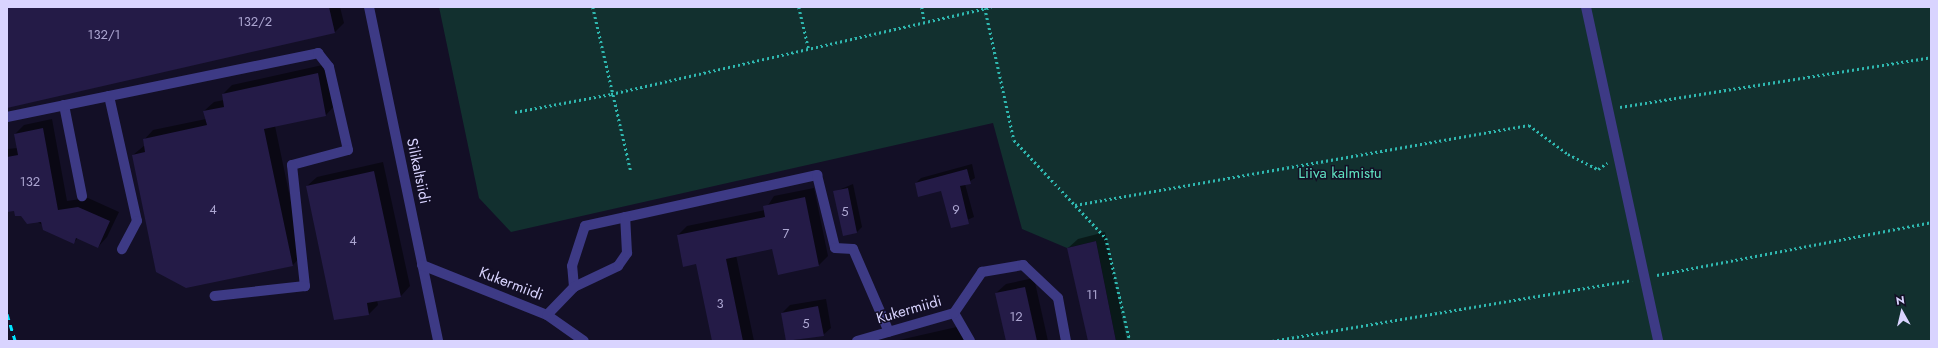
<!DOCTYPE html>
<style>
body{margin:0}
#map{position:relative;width:1938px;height:348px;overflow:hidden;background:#130f26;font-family:Jost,sans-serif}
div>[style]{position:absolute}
.green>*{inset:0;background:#12302f}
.shadow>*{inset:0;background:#0007}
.building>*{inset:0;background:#241b47}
.path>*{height:2.5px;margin-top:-1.25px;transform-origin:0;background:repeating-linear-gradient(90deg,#2fb8b0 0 2px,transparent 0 5px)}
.minor>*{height:10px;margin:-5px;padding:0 5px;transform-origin:5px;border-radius:5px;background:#3d3a85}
.rail>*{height:3px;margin-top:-1.5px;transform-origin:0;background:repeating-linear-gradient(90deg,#00e5ff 0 6px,transparent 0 11px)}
span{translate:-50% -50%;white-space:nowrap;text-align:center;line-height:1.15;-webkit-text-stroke:3px #130f26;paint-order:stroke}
.number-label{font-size:13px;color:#aca6d1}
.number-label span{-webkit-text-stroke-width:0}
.street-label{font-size:15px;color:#d9d4ff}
.park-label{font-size:15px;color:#5fe0c0}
.frame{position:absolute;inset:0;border:8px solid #d9d4ff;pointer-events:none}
.north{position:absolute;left:1882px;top:292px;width:40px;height:40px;-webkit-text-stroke:3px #130f26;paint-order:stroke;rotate:352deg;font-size:11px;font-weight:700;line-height:16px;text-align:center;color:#d9d4ff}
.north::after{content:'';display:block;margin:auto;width:14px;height:18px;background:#d9d4ff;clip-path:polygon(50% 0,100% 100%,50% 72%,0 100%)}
</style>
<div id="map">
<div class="green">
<i style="clip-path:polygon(439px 7px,1931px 7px,1931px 341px,1116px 341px,1096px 241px,1067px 248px,1022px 229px,993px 123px,511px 232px,479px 198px)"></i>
</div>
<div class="shadow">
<i style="clip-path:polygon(7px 7px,340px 7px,344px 23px,335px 32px,7px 107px)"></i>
<i style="clip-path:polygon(327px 64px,335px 105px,326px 115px,275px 126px,302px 255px,293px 265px,186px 287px,133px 155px,145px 145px,144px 140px,153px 130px,206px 119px,204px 111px,214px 102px,224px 100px,223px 94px,232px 85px)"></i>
<i style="clip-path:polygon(52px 119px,67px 201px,88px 198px,119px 212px,107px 237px,98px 247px,78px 238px,73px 243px,7px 204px,7px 149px,18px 148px,15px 134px,24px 125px)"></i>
<i style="clip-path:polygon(383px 162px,410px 286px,401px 296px,377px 300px,378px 305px,369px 314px,307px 186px,317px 177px)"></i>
<i style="clip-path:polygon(972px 164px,975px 178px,965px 184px,974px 217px,951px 227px,942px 190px,916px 183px,921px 178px)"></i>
<i style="clip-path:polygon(853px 184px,862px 227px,857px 232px,834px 192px)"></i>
<i style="clip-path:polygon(814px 188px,828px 256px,819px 265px,773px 248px,736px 255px,754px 341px,713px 341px,697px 263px,678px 235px,687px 226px,765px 210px,774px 196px)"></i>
<i style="clip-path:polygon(1105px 232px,1127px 341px,1089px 341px,1068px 248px,1078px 239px)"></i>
<i style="clip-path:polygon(1034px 278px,1048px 341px,1007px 341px,996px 293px,1006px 284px)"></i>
<i style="clip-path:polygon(826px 299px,831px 328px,823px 335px,787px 341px,782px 313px,790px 305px)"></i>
<i style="clip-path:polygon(961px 326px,964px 341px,895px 341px)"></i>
</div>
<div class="building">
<i style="clip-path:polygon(7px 7px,329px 7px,335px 33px,7px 108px)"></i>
<i style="clip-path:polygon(318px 73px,326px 116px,264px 129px,293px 266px,186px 288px,156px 272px,132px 155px,145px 152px,143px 139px,207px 125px,203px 111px,224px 107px,222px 94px)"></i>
<i style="clip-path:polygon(43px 128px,58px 210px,78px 207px,110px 221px,98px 248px,76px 238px,74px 244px,43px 230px,41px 222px,27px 224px,21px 216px,15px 216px,14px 211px,7px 212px,7px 157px,18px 155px,14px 134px)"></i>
<i style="clip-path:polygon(967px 169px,971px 184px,960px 186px,969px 224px,951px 228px,941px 191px,918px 197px,915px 183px)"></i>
<i style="clip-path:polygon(374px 171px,401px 297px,367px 303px,369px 315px,334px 320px,306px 186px)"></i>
<i style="clip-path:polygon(848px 188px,857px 233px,843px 236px,833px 191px)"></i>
<i style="clip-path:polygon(805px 197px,819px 266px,778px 275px,772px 249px,726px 259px,743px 341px,712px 341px,696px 264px,683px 267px,677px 235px,765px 217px,763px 206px)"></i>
<i style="clip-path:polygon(1096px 241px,1116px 341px,1088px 341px,1067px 248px)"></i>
<i style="clip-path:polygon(1025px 287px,1037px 341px,1006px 341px,995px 293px)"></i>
<i style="clip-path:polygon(818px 306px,824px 336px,786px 341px,781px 313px)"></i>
</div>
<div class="path">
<i style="left:593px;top:7px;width:168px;rotate:77deg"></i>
<i style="left:799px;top:7px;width:44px;rotate:76.9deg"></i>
<i style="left:922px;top:7px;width:13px;rotate:81deg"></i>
<i style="left:985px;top:8px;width:135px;rotate:77.6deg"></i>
<i style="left:1014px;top:140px;width:134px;rotate:46.8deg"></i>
<i style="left:1106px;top:238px;width:106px;rotate:76.9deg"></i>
<i style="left:1620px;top:107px;width:315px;rotate:-9.1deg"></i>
<i style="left:515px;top:112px;width:98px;rotate:-10.6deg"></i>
<i style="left:611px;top:94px;width:390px;rotate:-12.9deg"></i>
<i style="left:1075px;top:205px;width:461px;rotate:-10deg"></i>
<i style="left:1529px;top:125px;width:49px;rotate:36.6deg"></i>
<i style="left:1568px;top:154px;width:34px;rotate:27deg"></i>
<i style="left:1598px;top:169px;width:11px;rotate:-34deg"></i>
<i style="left:1657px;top:275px;width:279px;rotate:-10.9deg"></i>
<i style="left:1272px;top:341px;width:365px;rotate:-9.6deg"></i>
</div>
<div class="minor">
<i style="left:369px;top:7px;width:341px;rotate:78.3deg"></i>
<i style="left:1586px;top:7px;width:342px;rotate:77.8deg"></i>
<i style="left:109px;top:96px;width:128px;rotate:77.4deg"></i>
<i style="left:137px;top:221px;width:32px;rotate:118deg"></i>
<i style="left:64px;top:105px;width:93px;rotate:78.8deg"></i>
<i style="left:7px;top:117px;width:318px;rotate:-11.6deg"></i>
<i style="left:318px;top:53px;width:18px;rotate:52deg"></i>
<i style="left:329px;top:67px;width:85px;rotate:77.1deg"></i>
<i style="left:348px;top:150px;width:58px;rotate:165deg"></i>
<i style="left:292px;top:165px;width:122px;rotate:83.9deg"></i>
<i style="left:305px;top:286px;width:91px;rotate:173.7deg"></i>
<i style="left:422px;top:265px;width:135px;rotate:21.8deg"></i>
<i style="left:547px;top:315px;width:45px;rotate:35.1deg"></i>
<i style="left:574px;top:287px;width:21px;rotate:-95deg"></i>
<i style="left:572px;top:266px;width:42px;rotate:-72deg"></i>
<i style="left:585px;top:226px;width:238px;rotate:-12.4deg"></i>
<i style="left:817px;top:175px;width:75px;rotate:76.1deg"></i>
<i style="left:835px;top:248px;width:18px;rotate:3deg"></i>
<i style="left:853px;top:249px;width:90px;rotate:66.6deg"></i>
<i style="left:954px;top:313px;width:32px;rotate:60deg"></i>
<i style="left:547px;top:315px;width:39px;rotate:-46deg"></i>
<i style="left:574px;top:287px;width:49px;rotate:-25.5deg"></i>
<i style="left:618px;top:266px;width:16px;rotate:-55deg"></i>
<i style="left:627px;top:253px;width:36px;rotate:-93deg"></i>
<i style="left:857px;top:341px;width:101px;rotate:-16.1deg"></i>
<i style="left:954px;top:313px;width:50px;rotate:-55.7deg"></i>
<i style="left:982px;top:272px;width:42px;rotate:-9.7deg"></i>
<i style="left:1023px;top:265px;width:48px;rotate:43.3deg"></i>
<i style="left:1058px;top:298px;width:44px;rotate:79.5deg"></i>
</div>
<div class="rail">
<i style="left:7px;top:314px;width:28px;rotate:73deg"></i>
</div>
<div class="number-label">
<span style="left:255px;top:22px">132/2</span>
<span style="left:104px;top:35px">132/1</span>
<span style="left:30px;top:182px">132</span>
<span style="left:213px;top:210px">4</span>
<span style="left:956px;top:210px">9</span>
<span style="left:845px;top:212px">5</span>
<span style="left:786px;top:234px">7</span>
<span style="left:353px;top:241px">4</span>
<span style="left:1092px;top:295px">11</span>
<span style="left:720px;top:304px">3</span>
<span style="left:1016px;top:317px">12</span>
<span style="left:806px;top:324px">5</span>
</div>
<div class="street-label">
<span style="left:418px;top:171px;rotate:78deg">Silikaltsiidi</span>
<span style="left:511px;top:284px;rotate:21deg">Kukermiidi</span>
<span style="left:909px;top:310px;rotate:-16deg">Kukermiidi</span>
</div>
<div class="park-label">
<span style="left:1340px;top:174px">Liiva kalmistu</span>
</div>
<div class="frame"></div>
<div class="north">N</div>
</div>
